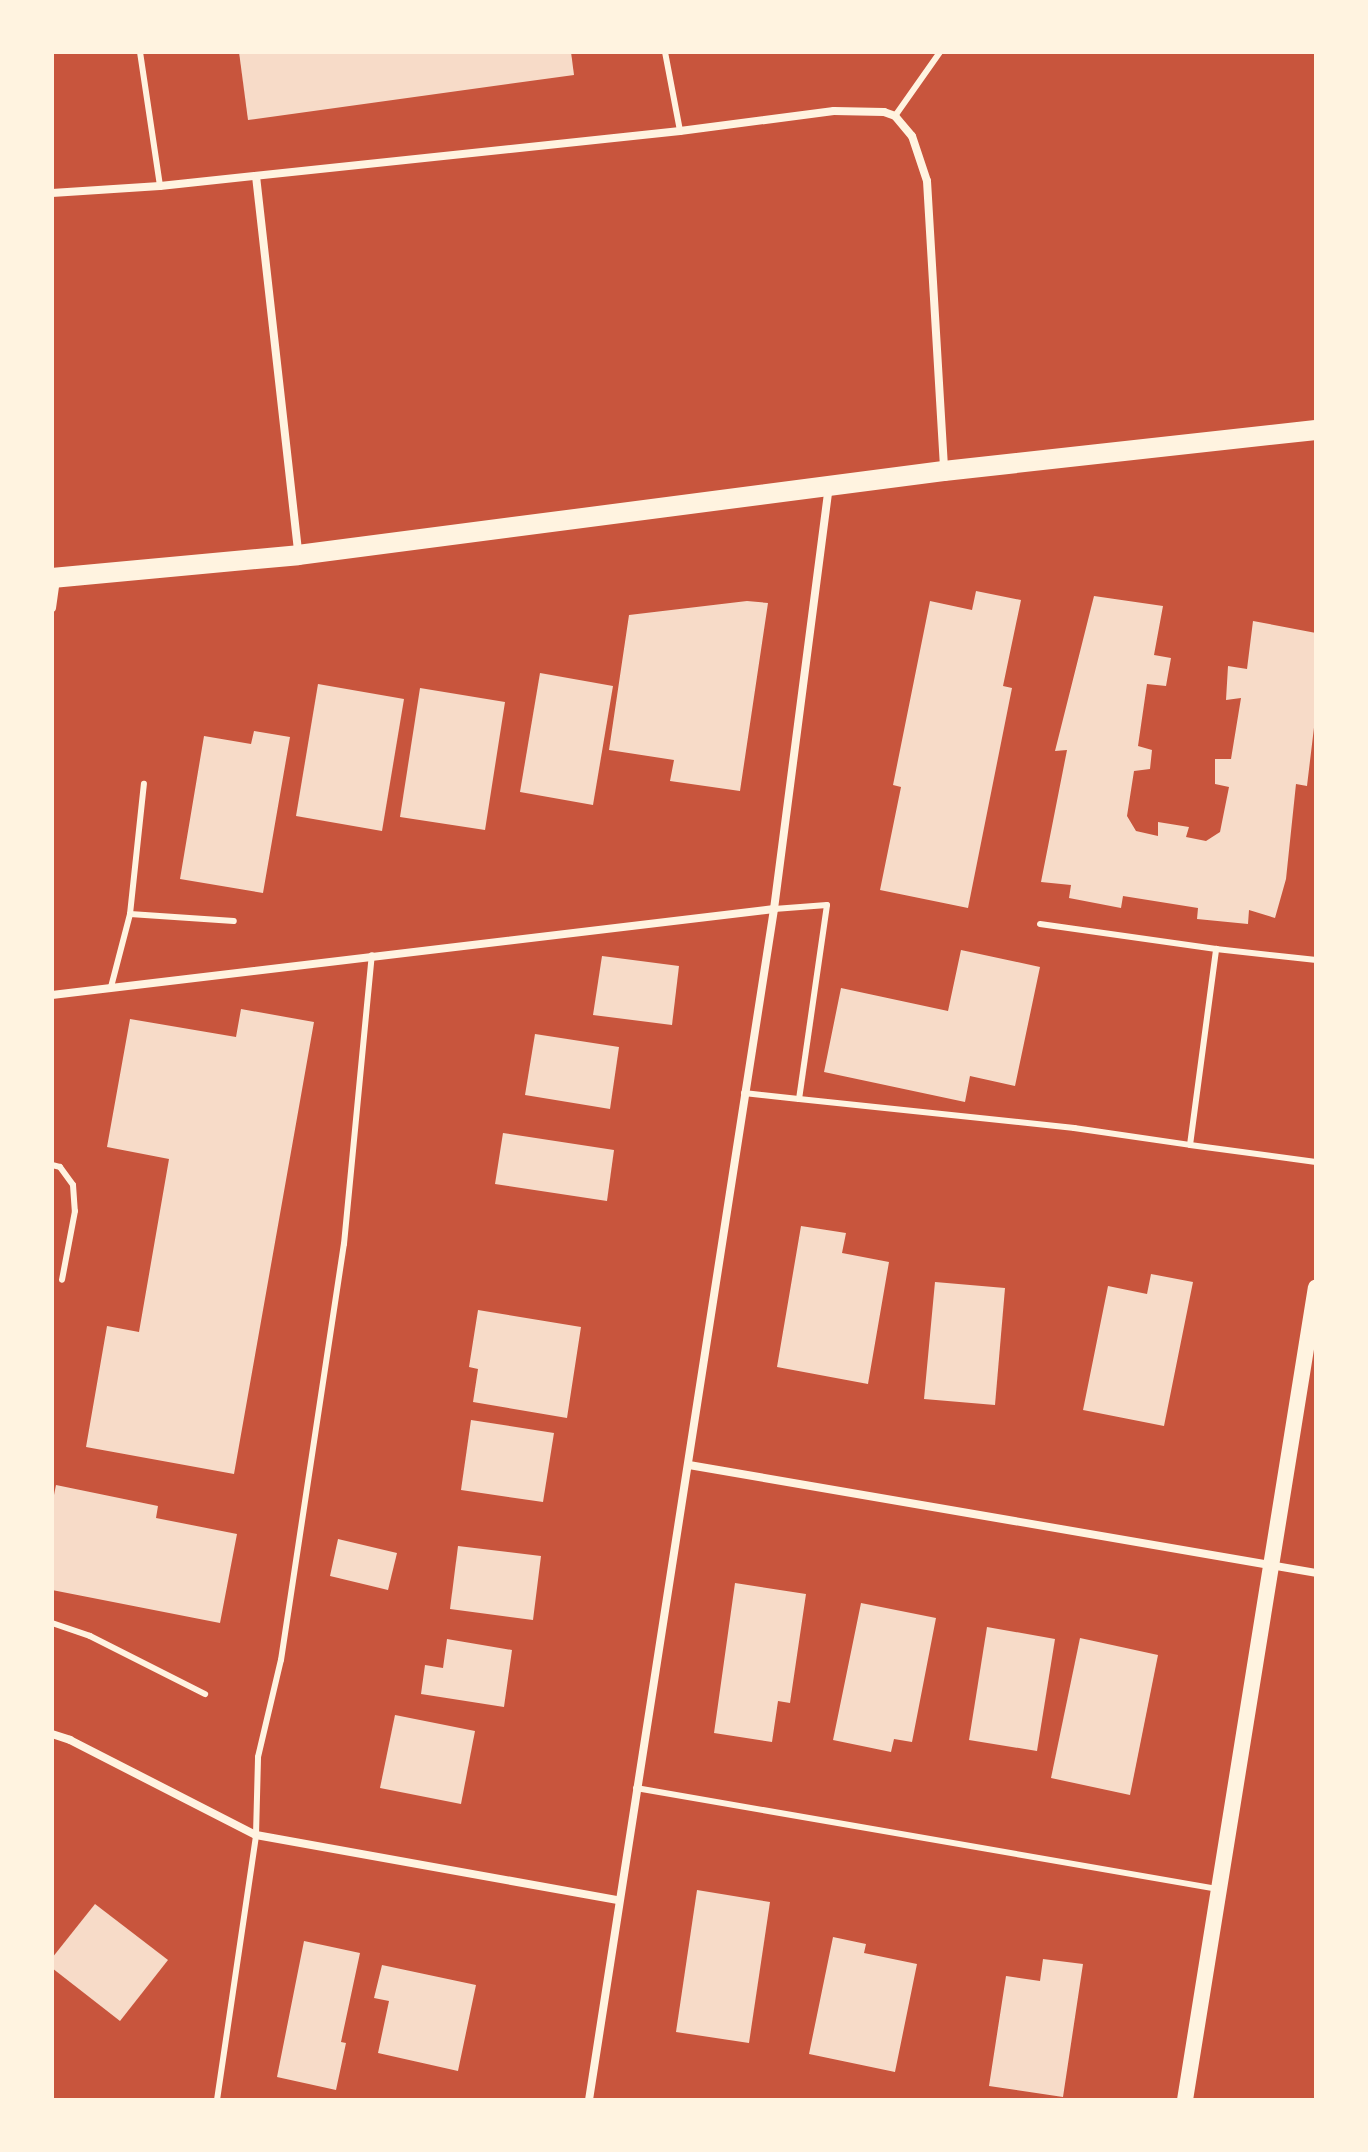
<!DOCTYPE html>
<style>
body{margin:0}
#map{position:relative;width:1368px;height:2152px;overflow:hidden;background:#c8553d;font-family:Quicksand,sans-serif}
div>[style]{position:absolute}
.building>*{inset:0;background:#f7dbc8}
.service>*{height:6px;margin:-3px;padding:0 3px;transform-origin:3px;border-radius:3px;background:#fff3e0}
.minor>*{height:8px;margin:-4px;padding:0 4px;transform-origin:4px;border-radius:4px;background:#fff3e0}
.secondary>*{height:16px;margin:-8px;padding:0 8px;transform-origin:8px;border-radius:8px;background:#fff3e0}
.primary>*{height:20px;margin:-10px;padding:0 10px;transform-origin:10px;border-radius:10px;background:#fff3e0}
span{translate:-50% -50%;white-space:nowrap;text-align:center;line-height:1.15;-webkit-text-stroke:8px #fff3e0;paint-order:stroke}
.frame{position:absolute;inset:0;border:54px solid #fff3e0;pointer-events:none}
</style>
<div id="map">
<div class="building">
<i style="clip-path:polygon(239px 52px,571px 52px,574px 75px,248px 120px)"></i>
<i style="clip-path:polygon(976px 591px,1021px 600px,1003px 686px,1012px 688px,968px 908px,880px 890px,901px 787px,893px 785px,930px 601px,972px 610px)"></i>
<i style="clip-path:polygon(1094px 596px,1163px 606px,1154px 655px,1171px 658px,1166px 686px,1147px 684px,1138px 746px,1152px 750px,1150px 769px,1134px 771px,1127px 816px,1136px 831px,1158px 836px,1158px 822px,1189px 827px,1186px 837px,1206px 841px,1220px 832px,1229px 787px,1215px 784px,1215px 759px,1231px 759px,1241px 698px,1226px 700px,1228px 666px,1247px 669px,1253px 621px,1316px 633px,1316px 711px,1307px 786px,1296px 784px,1286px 879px,1275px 918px,1249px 910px,1248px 924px,1197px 919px,1198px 908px,1123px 896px,1121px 908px,1069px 898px,1071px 885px,1041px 882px,1067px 750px,1055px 751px)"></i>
<i style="clip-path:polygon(747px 601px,768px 603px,740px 791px,670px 781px,674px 760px,609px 750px,629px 615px)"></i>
<i style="clip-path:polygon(540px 673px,613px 686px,593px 805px,520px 792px)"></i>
<i style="clip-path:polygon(318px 684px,404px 699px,382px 831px,296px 816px)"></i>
<i style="clip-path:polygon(420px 688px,505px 702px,485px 830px,400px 817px)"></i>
<i style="clip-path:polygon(254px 731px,290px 737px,263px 893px,180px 879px,204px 736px,251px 744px)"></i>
<i style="clip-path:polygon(961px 950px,1040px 967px,1015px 1086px,970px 1076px,965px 1102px,824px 1072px,841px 988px,948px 1011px)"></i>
<i style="clip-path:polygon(602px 956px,679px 966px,672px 1025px,593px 1015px)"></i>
<i style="clip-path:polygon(241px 1009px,314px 1022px,234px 1474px,86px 1447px,107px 1326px,139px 1332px,169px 1159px,107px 1147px,130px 1019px,236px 1037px)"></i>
<i style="clip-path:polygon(535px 1034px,619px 1047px,610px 1109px,525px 1095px)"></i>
<i style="clip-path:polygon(503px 1133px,614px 1150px,607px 1201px,495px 1184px)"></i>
<i style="clip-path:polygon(801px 1226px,846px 1233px,842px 1253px,889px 1262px,868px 1384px,777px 1367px)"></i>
<i style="clip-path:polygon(1151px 1274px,1193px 1282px,1164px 1426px,1083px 1410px,1108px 1286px,1147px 1294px)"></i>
<i style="clip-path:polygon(935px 1282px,1005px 1288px,995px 1405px,924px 1399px)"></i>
<i style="clip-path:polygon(478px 1310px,581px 1327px,567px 1418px,473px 1402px,478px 1369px,469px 1367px)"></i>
<i style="clip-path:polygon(471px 1420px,554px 1433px,543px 1502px,461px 1490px)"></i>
<i style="clip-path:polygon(56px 1485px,158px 1506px,156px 1518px,237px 1534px,220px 1623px,52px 1590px,52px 1505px)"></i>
<i style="clip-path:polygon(338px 1539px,397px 1553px,388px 1590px,330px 1576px)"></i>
<i style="clip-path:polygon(458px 1546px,541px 1556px,533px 1620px,450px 1609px)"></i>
<i style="clip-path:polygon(735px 1583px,806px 1594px,790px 1703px,778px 1701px,772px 1742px,714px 1733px)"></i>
<i style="clip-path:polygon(861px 1603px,936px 1618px,912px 1742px,894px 1739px,891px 1752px,833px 1740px)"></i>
<i style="clip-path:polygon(987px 1627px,1055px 1639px,1037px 1751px,969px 1740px)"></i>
<i style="clip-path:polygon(1080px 1638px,1158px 1655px,1130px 1795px,1051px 1778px)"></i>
<i style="clip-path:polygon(447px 1639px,512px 1650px,504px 1707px,421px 1694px,425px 1665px,443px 1668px)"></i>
<i style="clip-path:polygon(395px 1715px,475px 1731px,461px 1804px,380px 1788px)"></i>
<i style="clip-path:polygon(697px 1890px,770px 1902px,749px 2043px,676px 2032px)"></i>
<i style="clip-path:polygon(95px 1904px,168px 1960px,120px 2021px,52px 1968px,52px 1958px)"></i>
<i style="clip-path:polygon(833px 1937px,866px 1944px,864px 1953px,917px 1964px,895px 2072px,809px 2054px)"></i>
<i style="clip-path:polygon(304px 1941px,360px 1953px,341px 2042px,346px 2043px,336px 2090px,277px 2077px)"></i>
<i style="clip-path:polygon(1043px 1959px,1083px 1964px,1063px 2097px,989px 2086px,1006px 1976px,1040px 1981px)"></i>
<i style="clip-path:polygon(382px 1965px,476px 1985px,458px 2071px,378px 2053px,389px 2001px,374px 1998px)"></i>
</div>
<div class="service">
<i style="left:140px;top:52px;width:135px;rotate:81.5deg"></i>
<i style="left:665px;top:52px;width:80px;rotate:79.2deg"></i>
<i style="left:895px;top:116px;width:78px;rotate:-54.9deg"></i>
<i style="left:774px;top:909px;width:53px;rotate:-4.3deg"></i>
<i style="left:827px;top:905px;width:196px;rotate:98.2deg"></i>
<i style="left:799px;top:1099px;width:277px;rotate:6deg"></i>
<i style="left:1074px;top:1128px;width:117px;rotate:8.3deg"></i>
<i style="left:1190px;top:1145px;width:198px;rotate:-82.4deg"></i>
<i style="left:1216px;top:949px;width:101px;rotate:6.3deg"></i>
<i style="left:130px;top:914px;width:104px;rotate:3.9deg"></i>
<i style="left:1040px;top:924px;width:178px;rotate:8.1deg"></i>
<i style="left:111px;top:987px;width:75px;rotate:-75.4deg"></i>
<i style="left:130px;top:914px;width:131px;rotate:-83.9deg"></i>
<i style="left:744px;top:1093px;width:55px;rotate:6.2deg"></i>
<i style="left:1190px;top:1145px;width:127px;rotate:7.7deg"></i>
<i style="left:52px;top:1165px;width:8px;rotate:14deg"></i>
<i style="left:60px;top:1167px;width:22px;rotate:54deg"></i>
<i style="left:73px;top:1185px;width:26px;rotate:86deg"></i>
<i style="left:75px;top:1211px;width:70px;rotate:100.7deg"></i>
<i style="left:52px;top:1623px;width:40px;rotate:18.9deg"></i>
<i style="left:90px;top:1636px;width:129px;rotate:26.8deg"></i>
<i style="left:636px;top:1788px;width:591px;rotate:9.85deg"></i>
<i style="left:217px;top:2100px;width:268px;rotate:-81.6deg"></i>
<i style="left:256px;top:1835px;width:78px;rotate:-88.5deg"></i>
<i style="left:258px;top:1757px;width:100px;rotate:-76.7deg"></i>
<i style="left:281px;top:1660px;width:421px;rotate:-81.4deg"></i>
<i style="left:344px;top:1244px;width:290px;rotate:-84.5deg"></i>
</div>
<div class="minor">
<i style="left:256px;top:176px;width:379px;rotate:83.6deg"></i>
<i style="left:52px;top:193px;width:108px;rotate:-3.7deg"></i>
<i style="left:160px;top:186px;width:523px;rotate:-6.04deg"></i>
<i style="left:680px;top:131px;width:155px;rotate:-7.4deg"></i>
<i style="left:834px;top:111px;width:50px;rotate:1.1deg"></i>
<i style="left:884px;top:112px;width:12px;rotate:20deg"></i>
<i style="left:895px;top:116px;width:26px;rotate:50deg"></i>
<i style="left:912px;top:136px;width:47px;rotate:71.6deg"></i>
<i style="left:927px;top:181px;width:289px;rotate:86.6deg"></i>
<i style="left:52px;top:608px;width:30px;rotate:-82deg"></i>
<i style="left:52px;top:995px;width:727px;rotate:-6.79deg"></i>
<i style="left:689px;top:1465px;width:636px;rotate:9.77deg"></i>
<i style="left:52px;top:1734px;width:19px;rotate:18deg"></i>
<i style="left:70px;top:1740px;width:209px;rotate:27.1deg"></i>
<i style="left:256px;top:1835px;width:369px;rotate:10.2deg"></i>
<i style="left:589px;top:2100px;width:1205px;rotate:-81.17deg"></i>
<i style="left:774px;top:909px;width:426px;rotate:-82.6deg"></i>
</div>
<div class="secondary">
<i style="left:1185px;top:2100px;width:823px;rotate:-80.85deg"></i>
</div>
<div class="primary">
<i style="left:52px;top:578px;width:247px;rotate:-5.3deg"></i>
<i style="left:298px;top:555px;width:651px;rotate:-7.41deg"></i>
<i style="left:944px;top:471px;width:374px;rotate:-6.3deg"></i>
</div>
<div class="frame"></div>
</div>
